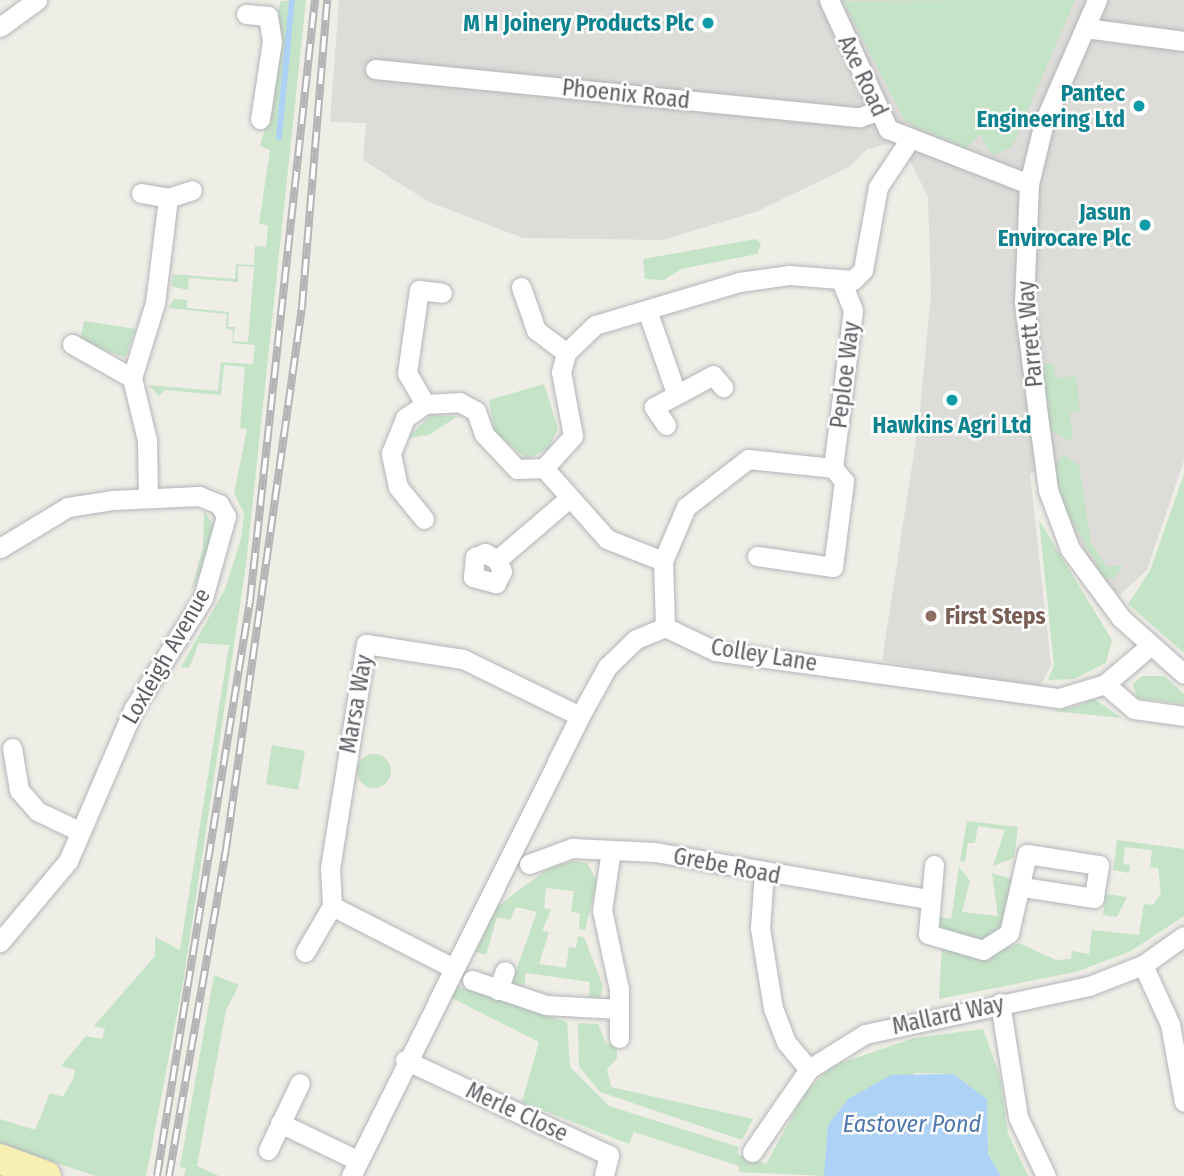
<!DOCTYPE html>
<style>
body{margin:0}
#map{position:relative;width:1184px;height:1176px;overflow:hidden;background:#eeede6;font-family:"Fira Sans Condensed",sans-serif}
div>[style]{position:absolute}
.industrial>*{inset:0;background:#dddcd8}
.green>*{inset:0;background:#c5e3c7}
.round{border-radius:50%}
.water>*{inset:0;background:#aed2f6}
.stream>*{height:6px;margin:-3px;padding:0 3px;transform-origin:3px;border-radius:3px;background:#aed2f6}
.roads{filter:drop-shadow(0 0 2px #b3b5b9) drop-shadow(0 0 2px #b3b5b9)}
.minor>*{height:19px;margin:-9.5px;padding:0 9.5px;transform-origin:9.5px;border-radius:9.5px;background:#fff}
.primary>*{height:30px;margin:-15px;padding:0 15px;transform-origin:15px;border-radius:15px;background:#f7f0b3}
.rail>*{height:8px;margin-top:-4px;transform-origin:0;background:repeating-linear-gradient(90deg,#fff 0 16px,#b4b4b5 0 32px);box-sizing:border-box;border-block:2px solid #b4b4b5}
.dots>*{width:19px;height:19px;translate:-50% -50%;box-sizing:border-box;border:4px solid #fff;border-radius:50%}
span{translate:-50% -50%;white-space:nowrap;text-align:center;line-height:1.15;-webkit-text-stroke:5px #fff;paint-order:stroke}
.culture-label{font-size:23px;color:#0d838f;font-weight:700}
.right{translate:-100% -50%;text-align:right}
.street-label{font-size:23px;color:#5e6065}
.education-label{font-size:23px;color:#785e54;font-weight:700}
.left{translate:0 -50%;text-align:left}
.water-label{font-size:24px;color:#5078af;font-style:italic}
</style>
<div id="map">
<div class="industrial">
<i style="clip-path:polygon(339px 0,1184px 0,1184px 460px,1147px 570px,1120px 595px,1098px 575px,1062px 508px,1049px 465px,1030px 474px,1051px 665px,1043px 681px,1037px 689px,882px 661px,919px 420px,931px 293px,928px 197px,909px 159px,892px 143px,867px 149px,851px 166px,758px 211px,663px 240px,523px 238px,429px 202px,363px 160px,366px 123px,330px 122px)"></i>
</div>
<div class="green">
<i style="clip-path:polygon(306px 0,246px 565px,183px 983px,146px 1176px,96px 1176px,0 1144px,0 1119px,35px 1130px,50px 1093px,63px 1097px,73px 1079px,75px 1070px,61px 1066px,86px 1036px,102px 1039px,105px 1029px,94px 1026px,155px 956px,155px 937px,180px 950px,229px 645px,199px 643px,189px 668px,181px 667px,225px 589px,241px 539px,244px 513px,234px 493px,247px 429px,240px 428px,245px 367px,224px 365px,221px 395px,165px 390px,159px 396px,148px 385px,218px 391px,221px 362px,253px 364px,255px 345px,232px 343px,233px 330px,226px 329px,227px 314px,168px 308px,174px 299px,187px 300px,187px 308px,229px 312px,228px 327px,235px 327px,233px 341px,248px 342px,254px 267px,238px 266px,238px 282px,189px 278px,188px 290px,171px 286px,173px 274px,235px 279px,236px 264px,254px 265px,255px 246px,266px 247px,268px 225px,259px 224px,270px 150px,260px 146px,273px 101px,279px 7px,281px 1px)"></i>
<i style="clip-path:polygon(1075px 0,1012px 147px,992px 156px,980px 134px,966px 149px,905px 121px,843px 1px)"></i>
<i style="clip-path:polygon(756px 239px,761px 244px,757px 254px,681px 269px,664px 280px,645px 279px,643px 259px)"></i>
<i style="clip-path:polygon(84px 321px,136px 329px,125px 358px,80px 340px)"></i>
<i style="clip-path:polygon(1041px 363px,1054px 364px,1055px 378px,1076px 376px,1080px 412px,1070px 413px,1073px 442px,1049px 431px)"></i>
<i style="clip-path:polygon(544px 384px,558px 429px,548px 449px,527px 459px,494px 431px,489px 400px)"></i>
<i style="clip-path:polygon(431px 415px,458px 416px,429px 435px,407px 438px)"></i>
<i style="clip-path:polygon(1063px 454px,1079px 465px,1091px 542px,1107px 567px,1123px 565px,1114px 579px,1104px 578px,1064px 506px,1053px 468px)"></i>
<i style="clip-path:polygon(1184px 474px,1184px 653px,1128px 604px,1150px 571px)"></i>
<i style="clip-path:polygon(204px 511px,214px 525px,202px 570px,166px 639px,191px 591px,203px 548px)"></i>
<i style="clip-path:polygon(1039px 520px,1112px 640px,1106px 663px,1074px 679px,1048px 680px,1054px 666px)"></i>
<i style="clip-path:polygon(1142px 676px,1164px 676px,1184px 694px,1184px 704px,1137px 698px,1133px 684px)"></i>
<i style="clip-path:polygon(1094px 699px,1122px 718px,1053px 711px,1077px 706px)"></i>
<i style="clip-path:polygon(272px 745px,305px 751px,298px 790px,266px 784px)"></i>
<i class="round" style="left:357px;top:754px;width:34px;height:34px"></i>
<i style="clip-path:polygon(967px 821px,1018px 827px,1014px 858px,993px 866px,1005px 830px,978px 826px,975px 843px,968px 843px,965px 862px,960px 861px)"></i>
<i style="clip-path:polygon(1117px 840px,1184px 849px,1184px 916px,1131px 951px,1076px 972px,939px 999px,942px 947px,986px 956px,1019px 943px,1056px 960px,1071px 959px,1072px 951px,1089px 954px,1092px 930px,1139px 935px,1144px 904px,1153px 905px,1161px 894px,1158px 868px,1150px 867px,1152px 850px,1125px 847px,1123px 864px,1130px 865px,1129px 873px,1113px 870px)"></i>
<i style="clip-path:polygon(574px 861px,587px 863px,597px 881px,585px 930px,579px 929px,580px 913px,571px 912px,574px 891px,546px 888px,544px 908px,551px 910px,542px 931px,549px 932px,539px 964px,566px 968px,569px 947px,576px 948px,578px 936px,584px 937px,603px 986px,600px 999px,589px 997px,590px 982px,526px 973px,524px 986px,516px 988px,513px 979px,537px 912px,516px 907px,510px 920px,497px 917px,486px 955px,476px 952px,495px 908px,549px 868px)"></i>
<i style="clip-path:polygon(959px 867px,970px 881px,962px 912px,998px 916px,992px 873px,1014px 880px,1001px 932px,984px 942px,941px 928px,939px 917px,951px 919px)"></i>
<i style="clip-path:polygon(1106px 894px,1127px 897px,1117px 917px,1103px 915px)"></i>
<i style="clip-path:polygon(214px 975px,239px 985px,226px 1010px,197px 1166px,219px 1176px,184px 1176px,186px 1168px,180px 1167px)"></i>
<i style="clip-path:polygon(457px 986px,567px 1022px,570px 1067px,609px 1106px,739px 1147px,737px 1154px,766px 1164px,805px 1093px,832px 1066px,914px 1038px,983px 1029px,1000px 1076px,1008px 1134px,1028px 1176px,1001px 1176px,988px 1154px,987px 1099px,953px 1074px,915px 1073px,824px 1176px,739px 1172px,739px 1166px,634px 1132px,629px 1144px,522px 1102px,539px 1042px,450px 997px)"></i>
<i style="clip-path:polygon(578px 1023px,598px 1024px,606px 1044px,617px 1045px,617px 1058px,607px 1069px,611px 1087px,753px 1119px,742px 1140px,600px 1092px,579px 1066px)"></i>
</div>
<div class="water">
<i style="clip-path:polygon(953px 1074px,987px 1099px,988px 1154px,1001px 1176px,824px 1176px,828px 1125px,848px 1099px,891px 1075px)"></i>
</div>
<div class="stream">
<i style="left:279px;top:137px;width:138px;rotate:-84.6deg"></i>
</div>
<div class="roads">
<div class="minor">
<i style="left:829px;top:0;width:142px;rotate:65.4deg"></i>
<i style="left:888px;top:129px;width:151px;rotate:21.3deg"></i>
<i style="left:1097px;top:0;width:133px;rotate:113.5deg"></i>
<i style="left:1044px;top:122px;width:64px;rotate:103.6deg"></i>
<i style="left:1029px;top:184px;width:117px;rotate:92.4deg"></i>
<i style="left:1024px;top:301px;width:123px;rotate:83deg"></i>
<i style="left:1039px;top:423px;width:68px;rotate:82.3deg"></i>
<i style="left:1048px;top:490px;width:63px;rotate:69.6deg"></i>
<i style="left:1070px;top:549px;width:86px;rotate:53.5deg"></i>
<i style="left:1121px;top:618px;width:84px;rotate:41.6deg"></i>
<i style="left:246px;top:14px;width:22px;rotate:5deg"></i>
<i style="left:268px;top:16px;width:25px;rotate:81deg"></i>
<i style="left:272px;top:41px;width:79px;rotate:98.7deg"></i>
<i style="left:0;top:27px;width:46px;rotate:-36.1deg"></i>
<i style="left:1085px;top:28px;width:100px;rotate:7.5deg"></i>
<i style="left:375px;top:69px;width:487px;rotate:5.7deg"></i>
<i style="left:860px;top:117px;width:18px;rotate:-19deg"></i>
<i style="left:141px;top:193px;width:27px;rotate:10deg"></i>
<i style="left:168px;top:198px;width:25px;rotate:-18deg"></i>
<i style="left:521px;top:287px;width:46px;rotate:70.8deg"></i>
<i style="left:536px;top:330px;width:38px;rotate:37deg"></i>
<i style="left:647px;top:310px;width:88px;rotate:70.7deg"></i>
<i style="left:72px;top:344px;width:69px;rotate:29.5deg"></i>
<i style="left:132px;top:378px;width:64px;rotate:76.4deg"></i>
<i style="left:147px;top:440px;width:55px;rotate:89deg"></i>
<i style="left:132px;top:378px;width:78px;rotate:-73deg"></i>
<i style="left:155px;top:303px;width:106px;rotate:-82.9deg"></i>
<i style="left:425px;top:404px;width:34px;rotate:-3deg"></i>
<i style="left:459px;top:402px;width:19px;rotate:28deg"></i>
<i style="left:476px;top:411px;width:24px;rotate:71deg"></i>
<i style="left:484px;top:434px;width:48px;rotate:46.7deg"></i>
<i style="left:517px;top:469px;width:27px;rotate:-2deg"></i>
<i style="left:666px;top:425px;width:22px;rotate:-124deg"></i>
<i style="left:654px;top:407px;width:67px;rotate:-28.5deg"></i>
<i style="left:713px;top:375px;width:16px;rotate:50deg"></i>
<i style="left:424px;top:519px;width:41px;rotate:-129.1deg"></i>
<i style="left:398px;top:487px;width:35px;rotate:-102deg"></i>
<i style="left:391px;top:453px;width:38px;rotate:-68deg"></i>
<i style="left:405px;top:418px;width:24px;rotate:-35deg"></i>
<i style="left:425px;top:404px;width:36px;rotate:-120deg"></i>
<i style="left:407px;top:373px;width:84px;rotate:-81.8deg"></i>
<i style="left:419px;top:290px;width:23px;rotate:7deg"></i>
<i style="left:0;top:548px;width:79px;rotate:-31.1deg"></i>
<i style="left:68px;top:507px;width:46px;rotate:-8.8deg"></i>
<i style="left:113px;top:500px;width:86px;rotate:-2.7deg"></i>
<i style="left:199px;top:496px;width:22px;rotate:22deg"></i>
<i style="left:219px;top:504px;width:14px;rotate:60deg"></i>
<i style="left:226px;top:516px;width:85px;rotate:105.7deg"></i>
<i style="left:203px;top:598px;width:130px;rotate:122.1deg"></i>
<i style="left:134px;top:708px;width:167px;rotate:113.3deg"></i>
<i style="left:68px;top:861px;width:106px;rotate:130deg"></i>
<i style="left:757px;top:556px;width:77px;rotate:8.2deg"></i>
<i style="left:833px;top:567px;width:87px;rotate:-82.7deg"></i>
<i style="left:844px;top:481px;width:17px;rotate:-130deg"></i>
<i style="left:497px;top:560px;width:14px;rotate:-150deg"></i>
<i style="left:485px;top:553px;width:11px;rotate:158deg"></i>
<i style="left:475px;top:557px;width:20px;rotate:96deg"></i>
<i style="left:473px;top:577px;width:24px;rotate:15deg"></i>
<i style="left:496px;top:583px;width:13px;rotate:-63deg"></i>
<i style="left:502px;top:571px;width:12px;rotate:-114deg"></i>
<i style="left:497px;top:560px;width:92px;rotate:-40.6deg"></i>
<i style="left:663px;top:561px;width:59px;rotate:-66.9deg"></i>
<i style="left:686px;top:507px;width:78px;rotate:-37.7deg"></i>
<i style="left:748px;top:459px;width:85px;rotate:6deg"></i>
<i style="left:833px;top:468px;width:159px;rotate:-82.8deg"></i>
<i style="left:853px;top:310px;width:29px;rotate:-112deg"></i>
<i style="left:665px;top:627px;width:66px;rotate:-91.7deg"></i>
<i style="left:663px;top:561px;width:60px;rotate:-158.6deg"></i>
<i style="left:607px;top:539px;width:95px;rotate:-131.6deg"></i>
<i style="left:544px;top:468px;width:43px;rotate:-47.8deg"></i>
<i style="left:573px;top:436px;width:65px;rotate:-100.6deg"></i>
<i style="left:561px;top:372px;width:20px;rotate:-75deg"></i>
<i style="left:566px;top:353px;width:40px;rotate:-44deg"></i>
<i style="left:595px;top:325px;width:150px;rotate:-16.6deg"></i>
<i style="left:739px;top:282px;width:50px;rotate:-8deg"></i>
<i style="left:789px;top:275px;width:64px;rotate:4.5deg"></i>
<i style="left:853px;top:280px;width:14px;rotate:-45deg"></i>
<i style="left:863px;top:270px;width:84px;rotate:-79.8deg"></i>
<i style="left:878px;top:187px;width:54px;rotate:-56.3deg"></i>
<i style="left:1105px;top:684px;width:38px;rotate:41deg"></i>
<i style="left:1134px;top:709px;width:50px;rotate:8deg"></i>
<i style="left:12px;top:748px;width:43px;rotate:80.5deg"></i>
<i style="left:19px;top:790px;width:28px;rotate:49deg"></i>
<i style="left:37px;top:811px;width:44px;rotate:25.4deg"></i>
<i style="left:611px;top:850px;width:61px;rotate:98.5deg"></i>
<i style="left:602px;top:910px;width:81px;rotate:77.9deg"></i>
<i style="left:619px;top:989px;width:49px;rotate:90deg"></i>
<i style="left:529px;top:864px;width:46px;rotate:-20.4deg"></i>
<i style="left:572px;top:848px;width:83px;rotate:2.8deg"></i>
<i style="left:655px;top:852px;width:276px;rotate:9.8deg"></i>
<i style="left:934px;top:865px;width:69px;rotate:95deg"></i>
<i style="left:928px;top:934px;width:57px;rotate:16.2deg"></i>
<i style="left:983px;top:950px;width:31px;rotate:-33deg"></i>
<i style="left:1009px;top:933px;width:81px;rotate:-77.2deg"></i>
<i style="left:1027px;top:854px;width:73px;rotate:8.7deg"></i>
<i style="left:1099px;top:865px;width:33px;rotate:99deg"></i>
<i style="left:1094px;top:898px;width:73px;rotate:-171.3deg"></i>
<i style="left:764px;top:872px;width:56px;rotate:94.1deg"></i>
<i style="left:760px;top:928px;width:81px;rotate:80.8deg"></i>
<i style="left:773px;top:1008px;width:36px;rotate:69deg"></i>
<i style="left:786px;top:1042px;width:35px;rotate:50deg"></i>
<i style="left:332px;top:906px;width:134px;rotate:27.1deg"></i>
<i style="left:305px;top:952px;width:53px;rotate:-59.6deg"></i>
<i style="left:332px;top:906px;width:38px;rotate:-93deg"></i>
<i style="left:330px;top:868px;width:227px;rotate:-80.9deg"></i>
<i style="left:366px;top:644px;width:98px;rotate:8.8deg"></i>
<i style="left:463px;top:659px;width:130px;rotate:26deg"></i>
<i style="left:1143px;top:965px;width:65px;rotate:65.4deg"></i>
<i style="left:1170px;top:1024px;width:79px;rotate:79.8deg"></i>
<i style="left:472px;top:980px;width:78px;rotate:18.7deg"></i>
<i style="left:546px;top:1005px;width:73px;rotate:3.1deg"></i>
<i style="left:498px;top:990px;width:20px;rotate:-70deg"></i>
<i style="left:1000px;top:1003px;width:115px;rotate:81deg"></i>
<i style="left:1018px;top:1117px;width:65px;rotate:64.6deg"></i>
<i style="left:405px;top:1060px;width:225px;rotate:25deg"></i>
<i style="left:609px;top:1155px;width:21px;rotate:104deg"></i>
<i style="left:280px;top:1123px;width:85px;rotate:25.7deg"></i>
<i style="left:268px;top:1150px;width:74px;rotate:-64.5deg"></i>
<i style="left:752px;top:1152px;width:101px;rotate:-55.5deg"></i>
<i style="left:809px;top:1069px;width:66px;rotate:-32deg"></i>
<i style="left:865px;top:1034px;width:229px;rotate:-12.1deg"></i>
<i style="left:1089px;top:986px;width:58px;rotate:-21.3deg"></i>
<i style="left:1143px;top:965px;width:50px;rotate:-35.3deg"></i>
<i style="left:351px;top:1176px;width:514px;rotate:-63.53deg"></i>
<i style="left:580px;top:716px;width:56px;rotate:-61.1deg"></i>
<i style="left:607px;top:667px;width:40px;rotate:-44deg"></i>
<i style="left:636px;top:639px;width:31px;rotate:-22deg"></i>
<i style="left:665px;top:627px;width:55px;rotate:25.6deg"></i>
<i style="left:715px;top:651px;width:347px;rotate:7.8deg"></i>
<i style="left:1059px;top:698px;width:48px;rotate:-16.9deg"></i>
<i style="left:1105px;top:684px;width:60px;rotate:-40.3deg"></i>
</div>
<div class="primary">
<i style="left:0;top:1159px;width:49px;rotate:20.3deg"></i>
</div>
</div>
<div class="rail">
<i style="left:157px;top:1176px;width:582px;rotate:-80.81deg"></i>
<i style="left:250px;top:601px;width:605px;rotate:-83.83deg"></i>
<i style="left:169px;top:1176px;width:332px;rotate:-80.1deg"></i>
<i style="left:226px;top:849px;width:547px;rotate:-82.02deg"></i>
<i style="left:302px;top:307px;width:308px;rotate:-85.3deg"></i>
</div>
<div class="dots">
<i style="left:708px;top:23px;background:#0f9aa8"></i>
<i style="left:1139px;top:106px;background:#0f9aa8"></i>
<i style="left:1145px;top:225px;background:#0f9aa8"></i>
<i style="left:952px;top:400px;background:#0f9aa8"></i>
<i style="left:931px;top:616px;background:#8d6e63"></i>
</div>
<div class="culture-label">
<span class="right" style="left:694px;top:23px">M H Joinery Products Plc</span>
<span class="right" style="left:1125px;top:106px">Pantec<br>Engineering Ltd</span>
<span class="right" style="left:1131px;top:225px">Jasun<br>Envirocare Plc</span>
<span style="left:952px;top:425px">Hawkins Agri Ltd</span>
</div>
<div class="street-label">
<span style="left:863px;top:76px;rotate:65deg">Axe Road</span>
<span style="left:626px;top:94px;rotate:6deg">Phoenix Road</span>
<span style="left:1030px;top:334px;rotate:-95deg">Parrett Way</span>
<span style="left:845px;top:375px;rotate:-83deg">Peploe Way</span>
<span style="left:764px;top:655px;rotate:9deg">Colley Lane</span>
<span style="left:166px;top:656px;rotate:-60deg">Loxleigh Avenue</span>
<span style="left:356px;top:704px;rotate:-80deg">Marsa Way</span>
<span style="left:727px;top:866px;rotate:11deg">Grebe Road</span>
<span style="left:948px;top:1015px;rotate:-12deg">Mallard Way</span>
<span style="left:517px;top:1112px;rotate:25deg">Merle Close</span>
</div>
<div class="education-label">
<span class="left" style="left:945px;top:616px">First Steps</span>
</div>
<div class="water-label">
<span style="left:912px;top:1125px">Eastover Pond</span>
</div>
</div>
